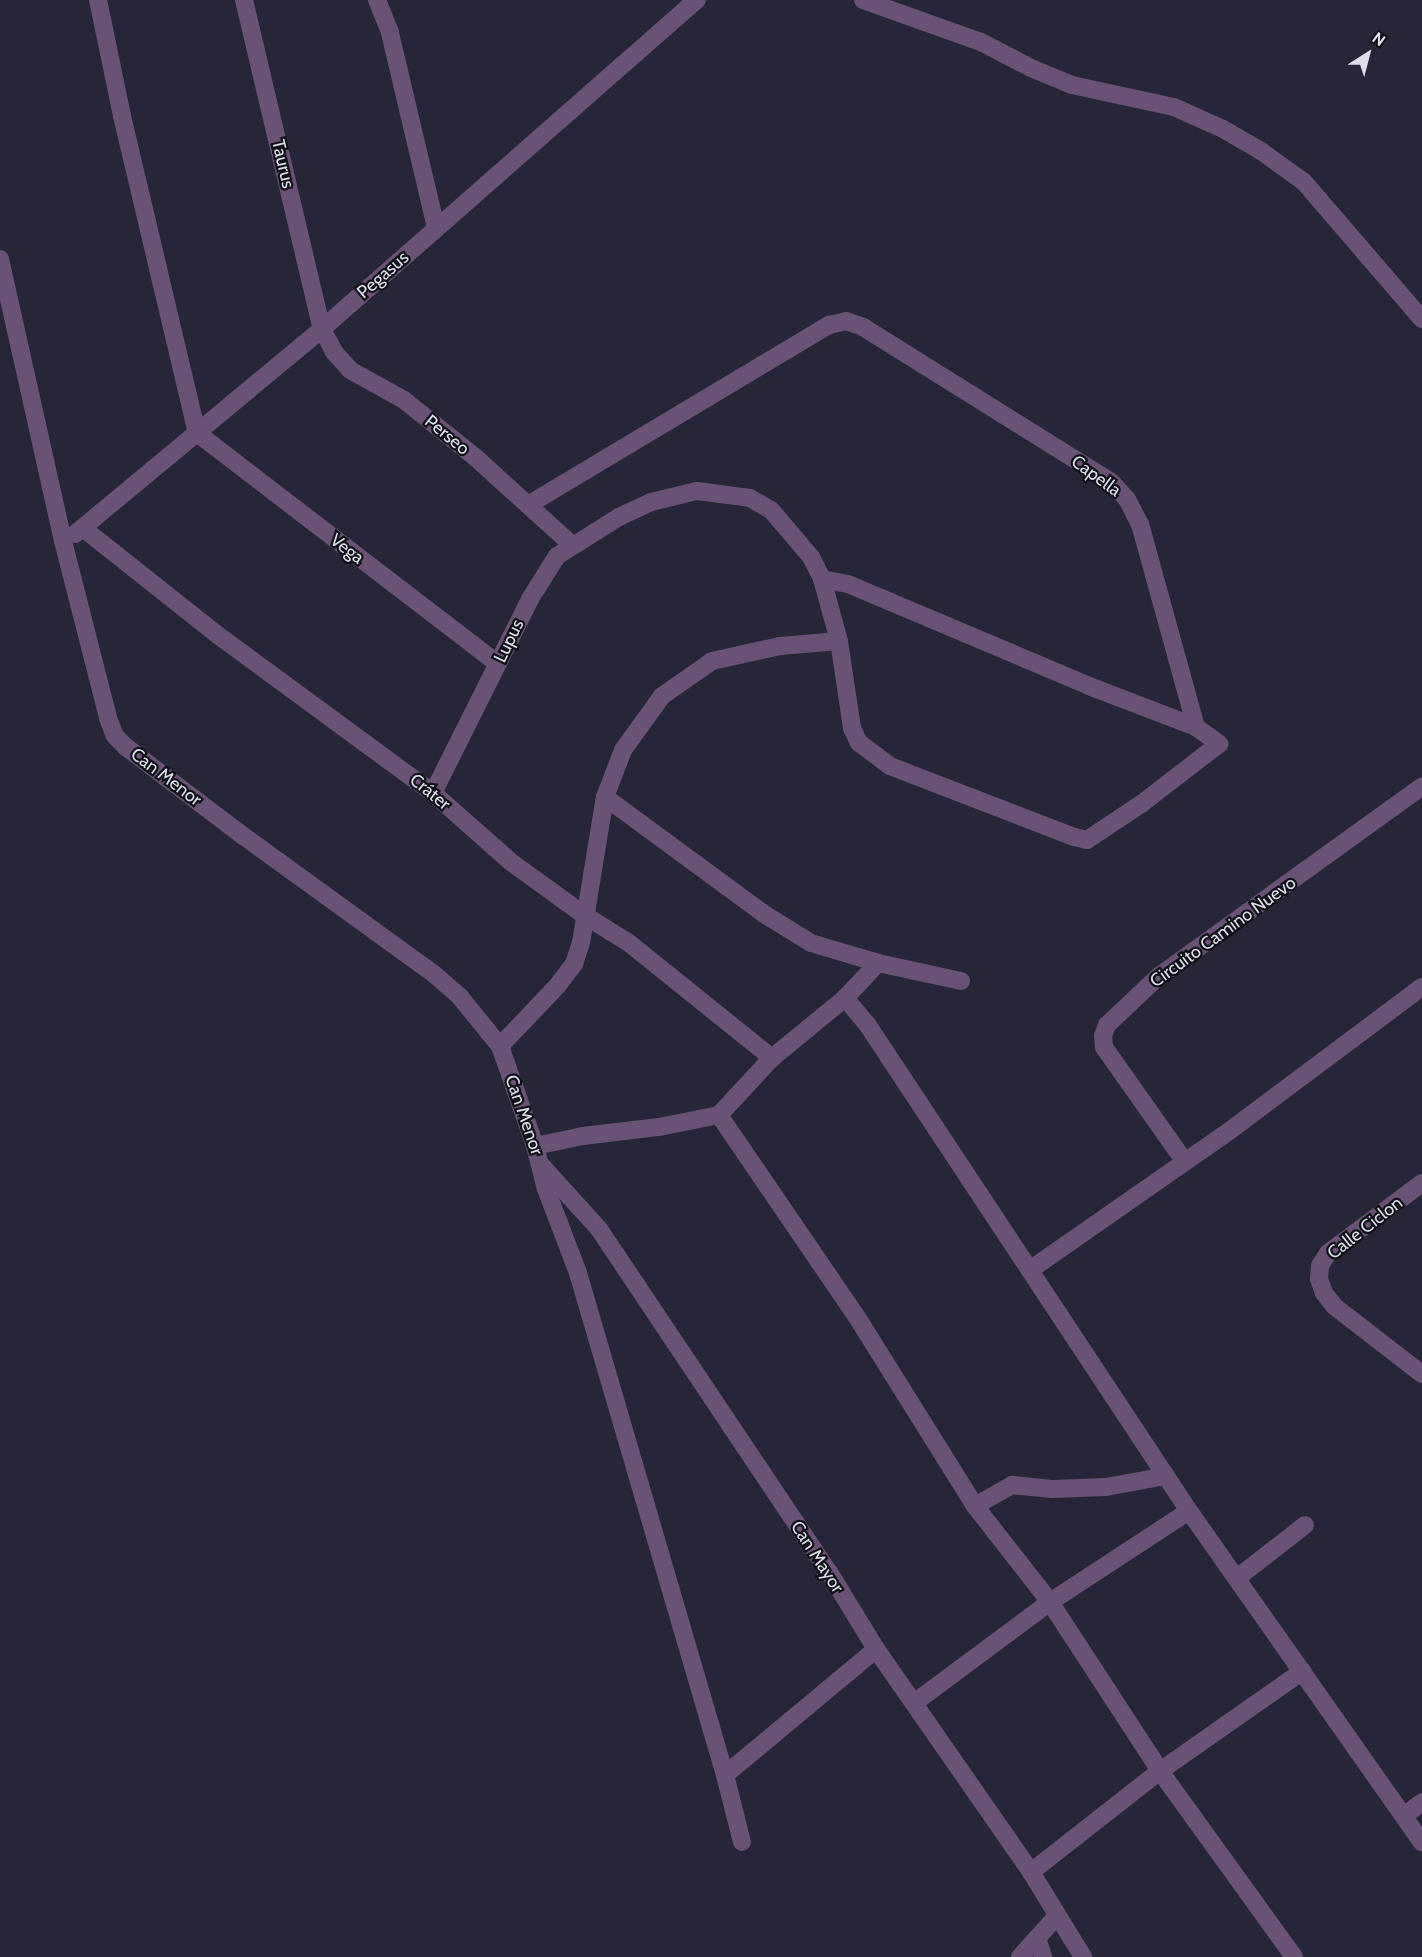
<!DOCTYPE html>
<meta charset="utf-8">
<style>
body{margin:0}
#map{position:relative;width:1422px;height:1957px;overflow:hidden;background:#262638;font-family:Cabin,sans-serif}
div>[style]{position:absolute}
.minor>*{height:18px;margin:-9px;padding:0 9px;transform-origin:9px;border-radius:9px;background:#695275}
span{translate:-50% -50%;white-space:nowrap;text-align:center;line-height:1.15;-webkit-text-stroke:4.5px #101018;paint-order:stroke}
.street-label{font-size:18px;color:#dfdfec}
.north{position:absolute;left:1338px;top:24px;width:60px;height:60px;-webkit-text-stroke:4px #101018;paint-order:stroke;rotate:36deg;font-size:16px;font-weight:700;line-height:24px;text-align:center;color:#dfdfec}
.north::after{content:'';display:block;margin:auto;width:21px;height:27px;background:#dfdfec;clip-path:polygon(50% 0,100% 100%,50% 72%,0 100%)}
</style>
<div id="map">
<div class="minor">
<i style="left:98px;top:0;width:118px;rotate:78.3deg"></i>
<i style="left:122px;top:116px;width:326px;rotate:76.7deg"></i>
<i style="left:197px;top:433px;width:379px;rotate:37.5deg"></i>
<i style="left:244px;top:0;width:338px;rotate:76.7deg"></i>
<i style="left:322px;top:329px;width:26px;rotate:62deg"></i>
<i style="left:334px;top:352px;width:24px;rotate:48deg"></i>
<i style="left:350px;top:370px;width:62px;rotate:29.1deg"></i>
<i style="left:404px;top:400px;width:91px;rotate:38.8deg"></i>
<i style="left:475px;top:457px;width:132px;rotate:42.2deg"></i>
<i style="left:377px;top:0;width:35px;rotate:68deg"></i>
<i style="left:390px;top:33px;width:200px;rotate:76.7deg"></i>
<i style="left:863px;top:0;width:125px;rotate:19.6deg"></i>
<i style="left:981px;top:42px;width:56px;rotate:27.5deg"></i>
<i style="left:1031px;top:68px;width:44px;rotate:22.5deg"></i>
<i style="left:1072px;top:85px;width:104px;rotate:12.2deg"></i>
<i style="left:1174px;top:107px;width:54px;rotate:24.2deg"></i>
<i style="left:1223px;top:129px;width:44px;rotate:30.1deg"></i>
<i style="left:1261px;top:151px;width:53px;rotate:35.8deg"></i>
<i style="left:1304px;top:182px;width:181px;rotate:49.3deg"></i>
<i style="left:0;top:259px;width:289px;rotate:77.4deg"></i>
<i style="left:63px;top:541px;width:183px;rotate:75.7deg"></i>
<i style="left:108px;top:718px;width:19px;rotate:69deg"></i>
<i style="left:115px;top:736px;width:16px;rotate:45deg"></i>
<i style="left:126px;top:747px;width:146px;rotate:37.2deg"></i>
<i style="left:242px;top:835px;width:237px;rotate:35.9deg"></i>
<i style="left:434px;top:974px;width:35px;rotate:41deg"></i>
<i style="left:460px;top:997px;width:63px;rotate:50.8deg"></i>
<i style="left:500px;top:1046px;width:106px;rotate:70.7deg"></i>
<i style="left:535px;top:1146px;width:44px;rotate:75.7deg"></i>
<i style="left:546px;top:1189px;width:90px;rotate:69.1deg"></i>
<i style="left:578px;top:1273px;width:523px;rotate:73.68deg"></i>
<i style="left:725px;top:1775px;width:69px;rotate:75.8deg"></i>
<i style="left:528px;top:505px;width:351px;rotate:-30.9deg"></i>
<i style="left:829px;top:325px;width:17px;rotate:-13deg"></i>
<i style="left:846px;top:321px;width:18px;rotate:19deg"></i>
<i style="left:863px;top:327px;width:292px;rotate:32deg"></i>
<i style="left:1111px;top:482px;width:23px;rotate:47deg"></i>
<i style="left:1127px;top:499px;width:28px;rotate:63deg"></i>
<i style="left:1140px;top:524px;width:211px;rotate:74.6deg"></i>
<i style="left:84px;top:529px;width:167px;rotate:38.4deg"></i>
<i style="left:215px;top:633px;width:270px;rotate:36.3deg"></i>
<i style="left:433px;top:793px;width:104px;rotate:41.5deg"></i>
<i style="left:511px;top:862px;width:90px;rotate:36deg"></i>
<i style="left:584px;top:915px;width:53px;rotate:31.9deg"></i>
<i style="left:629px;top:943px;width:184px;rotate:38.8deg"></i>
<i style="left:75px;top:534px;width:321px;rotate:-39.7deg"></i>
<i style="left:322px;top:329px;width:499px;rotate:-41.3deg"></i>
<i style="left:433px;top:793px;width:217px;rotate:-63.4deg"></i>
<i style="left:530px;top:599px;width:51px;rotate:-57.9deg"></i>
<i style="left:557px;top:556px;width:73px;rotate:-32.2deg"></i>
<i style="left:619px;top:517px;width:35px;rotate:-25deg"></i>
<i style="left:651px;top:502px;width:47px;rotate:-13.4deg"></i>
<i style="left:697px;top:491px;width:53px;rotate:7.5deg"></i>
<i style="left:750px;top:498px;width:24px;rotate:30deg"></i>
<i style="left:771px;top:510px;width:62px;rotate:49.6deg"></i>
<i style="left:811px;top:557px;width:25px;rotate:63deg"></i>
<i style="left:822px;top:579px;width:26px;rotate:11deg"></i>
<i style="left:848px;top:584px;width:262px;rotate:22.9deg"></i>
<i style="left:1089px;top:686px;width:115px;rotate:21deg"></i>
<i style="left:1196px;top:727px;width:29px;rotate:36deg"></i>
<i style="left:1219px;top:744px;width:98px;rotate:142.4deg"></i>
<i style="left:1141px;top:804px;width:65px;rotate:146.3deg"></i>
<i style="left:1087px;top:840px;width:13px;rotate:-167deg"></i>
<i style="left:1074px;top:837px;width:197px;rotate:-158.9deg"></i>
<i style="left:890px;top:766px;width:39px;rotate:-143deg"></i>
<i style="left:859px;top:743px;width:17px;rotate:-115deg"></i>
<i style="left:852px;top:728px;width:88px;rotate:-98.5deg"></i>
<i style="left:839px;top:641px;width:64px;rotate:-105.3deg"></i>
<i style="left:605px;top:797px;width:197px;rotate:36.3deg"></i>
<i style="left:764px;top:914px;width:55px;rotate:31.7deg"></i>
<i style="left:811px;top:943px;width:70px;rotate:16.6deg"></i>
<i style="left:878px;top:963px;width:85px;rotate:12.2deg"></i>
<i style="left:845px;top:998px;width:34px;rotate:50deg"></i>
<i style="left:867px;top:1024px;width:584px;rotate:56.53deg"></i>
<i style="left:1189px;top:1511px;width:405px;rotate:54.9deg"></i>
<i style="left:500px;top:1046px;width:84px;rotate:-46.4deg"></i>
<i style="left:558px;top:985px;width:26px;rotate:-53deg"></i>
<i style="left:574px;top:964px;width:22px;rotate:-72deg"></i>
<i style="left:581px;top:943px;width:148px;rotate:-80.7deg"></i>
<i style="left:605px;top:797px;width:50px;rotate:-69deg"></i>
<i style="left:623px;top:750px;width:67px;rotate:-54.2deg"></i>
<i style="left:662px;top:696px;width:61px;rotate:-35deg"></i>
<i style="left:712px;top:661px;width:70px;rotate:-12.4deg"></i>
<i style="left:780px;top:646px;width:59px;rotate:-4.8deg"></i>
<i style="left:719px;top:1115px;width:250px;rotate:55.7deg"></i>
<i style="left:860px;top:1322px;width:217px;rotate:58deg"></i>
<i style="left:975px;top:1506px;width:122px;rotate:52deg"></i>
<i style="left:1050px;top:1602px;width:202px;rotate:56.9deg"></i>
<i style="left:1160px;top:1771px;width:229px;rotate:54.2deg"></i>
<i style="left:535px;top:1146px;width:49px;rotate:-11.8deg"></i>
<i style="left:583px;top:1136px;width:77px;rotate:-6.8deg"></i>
<i style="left:659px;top:1127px;width:61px;rotate:-11.3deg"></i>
<i style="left:719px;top:1115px;width:78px;rotate:-47.1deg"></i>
<i style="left:772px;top:1058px;width:94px;rotate:-39.4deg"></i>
<i style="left:845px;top:998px;width:48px;rotate:-46.7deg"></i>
<i style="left:1185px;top:1162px;width:141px;rotate:-125.2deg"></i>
<i style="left:1104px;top:1047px;width:11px;rotate:-95deg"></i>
<i style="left:1103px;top:1036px;width:12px;rotate:-70deg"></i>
<i style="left:1107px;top:1025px;width:71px;rotate:-43.3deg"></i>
<i style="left:1159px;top:976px;width:324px;rotate:-35.8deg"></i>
<i style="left:542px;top:1166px;width:85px;rotate:47.9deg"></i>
<i style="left:599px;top:1229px;width:413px;rotate:56.2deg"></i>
<i style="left:829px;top:1572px;width:90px;rotate:58.6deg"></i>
<i style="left:876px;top:1649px;width:272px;rotate:55.2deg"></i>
<i style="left:1031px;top:1872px;width:100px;rotate:58.5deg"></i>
<i style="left:1422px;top:1183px;width:117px;rotate:143.3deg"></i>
<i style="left:1328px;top:1253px;width:15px;rotate:122deg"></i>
<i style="left:1320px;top:1266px;width:13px;rotate:94deg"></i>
<i style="left:1319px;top:1279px;width:15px;rotate:70deg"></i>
<i style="left:1324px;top:1293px;width:16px;rotate:52deg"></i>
<i style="left:1334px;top:1306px;width:111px;rotate:37.7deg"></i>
<i style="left:1030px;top:1270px;width:241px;rotate:-34.9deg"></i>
<i style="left:1228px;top:1132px;width:242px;rotate:-36.8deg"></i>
<i style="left:975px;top:1506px;width:43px;rotate:-29.6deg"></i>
<i style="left:1012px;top:1485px;width:40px;rotate:5.7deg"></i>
<i style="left:1052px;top:1489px;width:54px;rotate:-2.1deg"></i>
<i style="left:1106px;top:1487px;width:61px;rotate:-10.4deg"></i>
<i style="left:1237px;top:1578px;width:86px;rotate:-37.9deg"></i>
<i style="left:914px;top:1703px;width:169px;rotate:-36.6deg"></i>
<i style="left:1050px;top:1602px;width:166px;rotate:-33.2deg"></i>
<i style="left:725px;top:1775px;width:197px;rotate:-39.8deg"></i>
<i style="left:1405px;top:1815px;width:21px;rotate:-37deg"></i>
<i style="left:1031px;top:1872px;width:164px;rotate:-38.1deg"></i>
<i style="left:1160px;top:1771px;width:174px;rotate:-35deg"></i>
<i style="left:1037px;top:1938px;width:20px;rotate:72deg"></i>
<i style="left:1020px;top:1957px;width:54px;rotate:-48deg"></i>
</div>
<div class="street-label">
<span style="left:283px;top:164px;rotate:77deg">Taurus</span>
<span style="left:383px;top:275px;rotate:-41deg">Pegasus</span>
<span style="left:447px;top:435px;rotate:39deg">Perseo</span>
<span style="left:1096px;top:476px;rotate:36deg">Capella</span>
<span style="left:347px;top:549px;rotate:37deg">Vega</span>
<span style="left:509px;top:641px;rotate:-64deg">Lupus</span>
<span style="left:166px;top:777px;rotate:37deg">Can Menor</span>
<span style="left:430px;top:792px;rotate:39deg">Cráter</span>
<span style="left:1223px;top:932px;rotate:-36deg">Circuito Camino Nuevo</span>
<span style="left:524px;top:1115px;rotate:71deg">Can Menor</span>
<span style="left:1365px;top:1228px;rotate:-38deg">Calle Ciclon</span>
<span style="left:817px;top:1557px;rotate:57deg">Can Mayor</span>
</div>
<div class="north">N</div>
</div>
